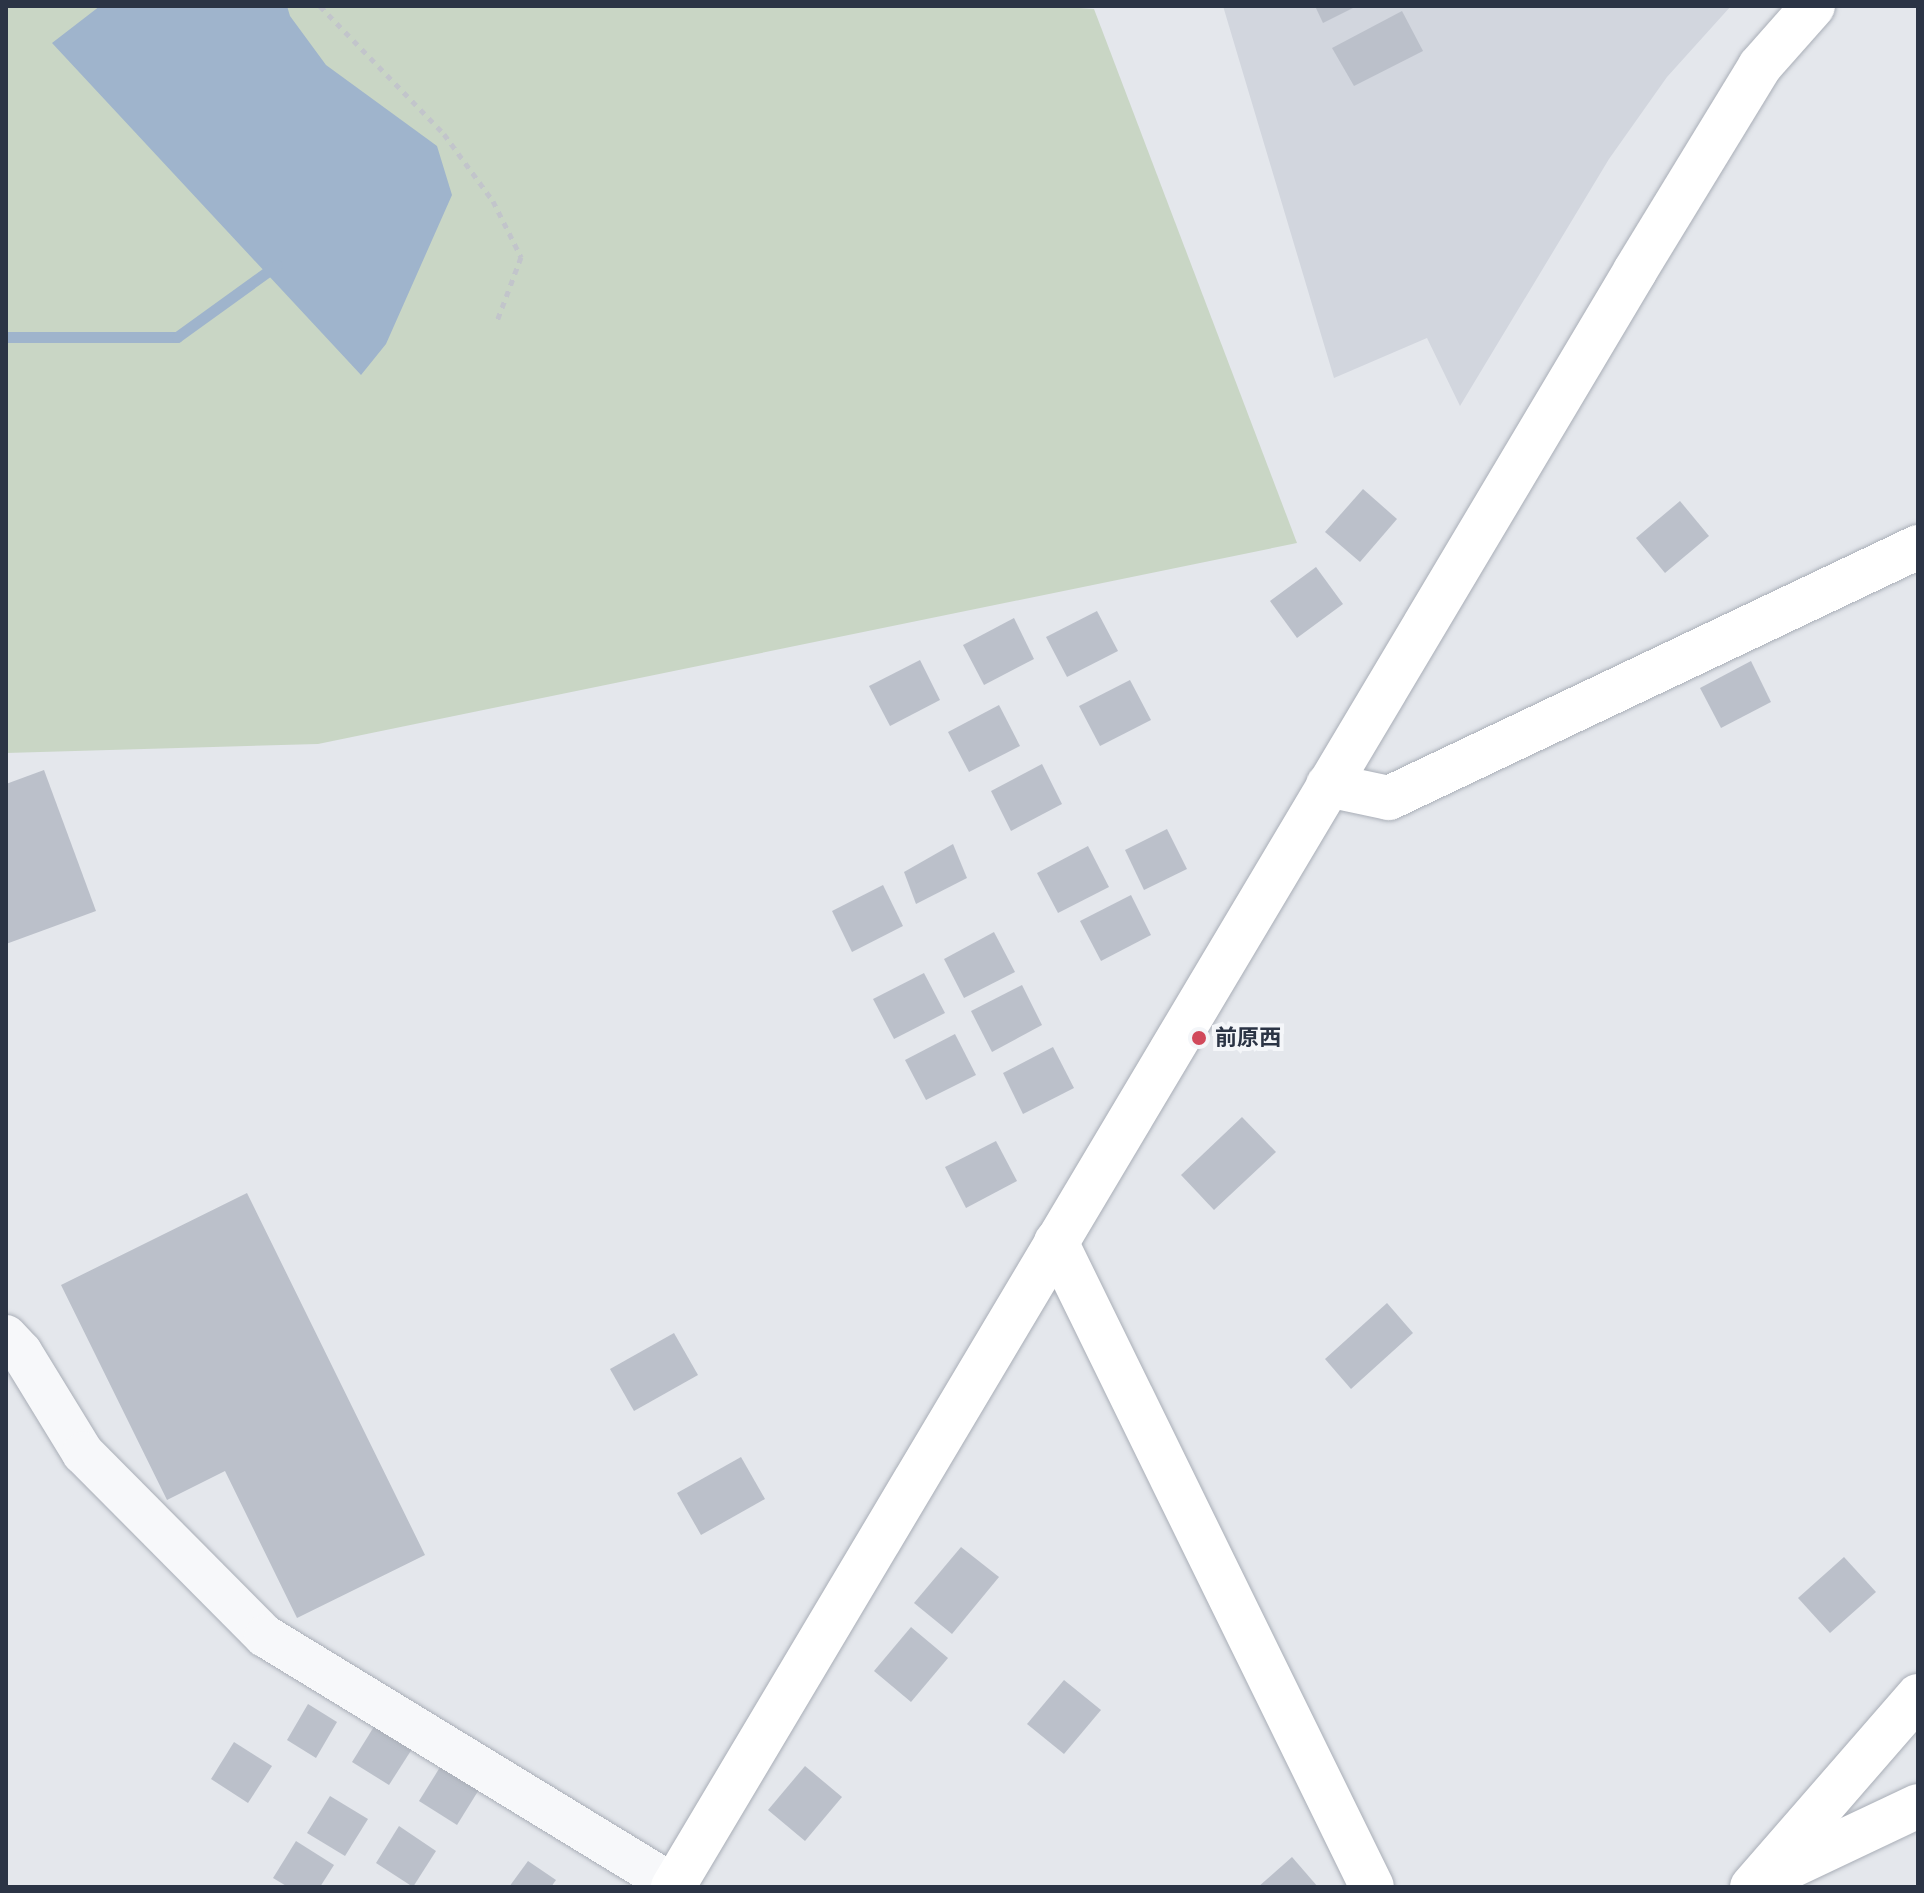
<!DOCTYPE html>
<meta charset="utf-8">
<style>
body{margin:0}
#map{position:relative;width:1924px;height:1893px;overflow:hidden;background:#e4e7ec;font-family:Rubik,"Noto Sans JP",sans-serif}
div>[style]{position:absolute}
.built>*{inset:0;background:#d2d6de}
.green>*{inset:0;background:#c9d6c5}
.water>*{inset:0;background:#9fb4cc}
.stream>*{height:11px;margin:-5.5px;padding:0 5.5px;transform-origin:5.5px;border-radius:5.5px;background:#9fb4cc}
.building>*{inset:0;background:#bbc0ca}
.path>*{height:5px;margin-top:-2.5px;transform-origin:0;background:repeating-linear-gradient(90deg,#c2c5cb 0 6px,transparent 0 12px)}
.roads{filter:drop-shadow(0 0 2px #a9aeb7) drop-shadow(0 0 2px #a9aeb7)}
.street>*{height:42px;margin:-21px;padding:0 21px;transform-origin:21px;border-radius:21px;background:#f7f8fa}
.secondary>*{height:44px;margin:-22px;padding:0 22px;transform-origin:22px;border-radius:22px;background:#fff}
.dots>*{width:22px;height:22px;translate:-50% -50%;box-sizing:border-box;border:4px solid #f4f6f9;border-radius:50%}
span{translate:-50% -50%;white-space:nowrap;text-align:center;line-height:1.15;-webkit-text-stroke:8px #f4f6f9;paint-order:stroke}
.poi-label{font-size:22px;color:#2b3445;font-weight:700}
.left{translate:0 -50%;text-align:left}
.frame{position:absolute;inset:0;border:8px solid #2b3445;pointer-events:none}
</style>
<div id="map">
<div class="built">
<i style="clip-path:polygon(1223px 6px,1731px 6px,1667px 77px,1609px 159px,1460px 406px,1427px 338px,1334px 378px)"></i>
</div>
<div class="green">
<i style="clip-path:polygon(6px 6px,1048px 6px,1094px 9px,1297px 543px,318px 744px,6px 753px)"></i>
</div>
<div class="water">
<i style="clip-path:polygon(100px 6px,287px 6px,290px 16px,326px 65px,437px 146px,452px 195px,386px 344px,361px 375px,52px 43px)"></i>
</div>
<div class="stream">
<i style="left:6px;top:337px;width:171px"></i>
<i style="left:177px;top:337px;width:123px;rotate:-35.8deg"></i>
</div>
<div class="building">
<i style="clip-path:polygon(1315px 6px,1357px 6px,1323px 23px)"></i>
<i style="clip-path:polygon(1402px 11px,1423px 51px,1354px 86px,1332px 48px)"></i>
<i style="clip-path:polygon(1363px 489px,1397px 519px,1360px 562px,1325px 532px)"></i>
<i style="clip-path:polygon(1680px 501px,1709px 536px,1665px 573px,1636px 538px)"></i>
<i style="clip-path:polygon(1316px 567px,1343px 604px,1297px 638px,1270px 601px)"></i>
<i style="clip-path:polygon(1097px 611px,1118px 651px,1067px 677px,1046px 637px)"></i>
<i style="clip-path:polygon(1014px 618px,1034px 659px,984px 685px,963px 645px)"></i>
<i style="clip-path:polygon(920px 660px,940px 700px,890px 726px,869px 686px)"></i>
<i style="clip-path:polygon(1751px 661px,1771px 702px,1721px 728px,1700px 688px)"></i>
<i style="clip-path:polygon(1130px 680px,1151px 720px,1100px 746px,1079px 706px)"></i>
<i style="clip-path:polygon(999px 705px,1020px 746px,969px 772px,948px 732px)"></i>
<i style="clip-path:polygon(1042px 764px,1062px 804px,1011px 831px,991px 791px)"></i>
<i style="clip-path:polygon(44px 770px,96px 911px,6px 944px,6px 784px)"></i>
<i style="clip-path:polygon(1167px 829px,1187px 869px,1144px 890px,1125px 850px)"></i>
<i style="clip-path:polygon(953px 844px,967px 878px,916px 904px,904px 872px)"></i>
<i style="clip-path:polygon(1088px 846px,1109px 887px,1058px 913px,1037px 873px)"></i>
<i style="clip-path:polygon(883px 885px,903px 926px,852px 952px,832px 911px)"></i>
<i style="clip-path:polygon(1131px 895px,1151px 935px,1101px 961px,1080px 921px)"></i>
<i style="clip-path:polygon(994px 932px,1015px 972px,964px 998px,944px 959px)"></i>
<i style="clip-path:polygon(924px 973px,945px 1013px,894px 1039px,873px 999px)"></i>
<i style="clip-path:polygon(1022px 985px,1042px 1025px,992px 1052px,971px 1011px)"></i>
<i style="clip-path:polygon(955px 1034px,976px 1075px,926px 1100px,905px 1060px)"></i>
<i style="clip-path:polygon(1053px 1047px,1074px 1088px,1023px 1114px,1003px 1073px)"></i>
<i style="clip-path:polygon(1242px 1117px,1276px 1152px,1214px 1210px,1181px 1175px)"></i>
<i style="clip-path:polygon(996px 1141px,1017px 1181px,966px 1208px,945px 1167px)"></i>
<i style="clip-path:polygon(247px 1193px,425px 1555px,297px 1618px,225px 1471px,167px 1500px,61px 1285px)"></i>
<i style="clip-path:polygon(1387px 1303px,1413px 1333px,1351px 1389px,1325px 1359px)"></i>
<i style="clip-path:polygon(674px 1333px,698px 1375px,634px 1411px,610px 1369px)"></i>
<i style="clip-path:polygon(741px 1457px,765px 1499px,701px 1535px,677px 1493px)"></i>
<i style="clip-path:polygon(961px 1547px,999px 1577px,952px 1634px,914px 1603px)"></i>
<i style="clip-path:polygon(1844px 1557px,1876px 1592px,1830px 1633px,1798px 1598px)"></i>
<i style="clip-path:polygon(911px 1627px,948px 1658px,911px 1702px,874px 1671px)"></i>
<i style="clip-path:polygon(1064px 1680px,1101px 1710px,1064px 1754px,1027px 1724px)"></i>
<i style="clip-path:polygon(308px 1704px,337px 1722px,316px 1758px,287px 1740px)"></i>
<i style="clip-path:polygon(375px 1725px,412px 1749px,389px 1785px,352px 1762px)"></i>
<i style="clip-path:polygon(234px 1742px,272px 1766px,248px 1803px,211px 1779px)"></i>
<i style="clip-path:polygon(442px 1764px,480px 1788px,457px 1825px,419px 1801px)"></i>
<i style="clip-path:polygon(805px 1766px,842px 1797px,805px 1841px,768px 1810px)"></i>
<i style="clip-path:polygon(330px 1796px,368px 1819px,345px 1856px,307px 1833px)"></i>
<i style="clip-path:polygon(399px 1826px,436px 1851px,413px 1887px,376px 1863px)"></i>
<i style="clip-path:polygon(296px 1841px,334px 1865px,320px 1887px,288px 1887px,273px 1878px)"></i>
<i style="clip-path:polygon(1292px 1857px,1318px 1887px,1258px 1887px)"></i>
<i style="clip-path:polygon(528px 1861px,556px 1880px,551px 1887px,509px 1887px)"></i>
</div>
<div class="path">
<i style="left:320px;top:6px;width:178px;rotate:45.9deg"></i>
<i style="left:444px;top:134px;width:83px;rotate:53.8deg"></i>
<i style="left:493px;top:201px;width:63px;rotate:63.4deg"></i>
<i style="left:521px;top:257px;width:68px;rotate:110.6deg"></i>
</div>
<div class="roads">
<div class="street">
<i style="left:6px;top:1336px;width:22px;rotate:47deg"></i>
<i style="left:21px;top:1352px;width:119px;rotate:58.5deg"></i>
<i style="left:83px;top:1453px;width:258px;rotate:45.2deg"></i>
<i style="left:265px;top:1636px;width:479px;rotate:31.4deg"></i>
</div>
<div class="secondary">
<i style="left:1328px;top:785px;width:62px;rotate:12deg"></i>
<i style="left:1389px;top:798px;width:586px;rotate:-25.38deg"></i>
<i style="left:1056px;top:1242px;width:718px;rotate:63.9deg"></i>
<i style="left:1770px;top:1876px;width:164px;rotate:-25.3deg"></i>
<i style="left:673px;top:1887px;width:1881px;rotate:-59.23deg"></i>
<i style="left:1635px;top:271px;width:240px;rotate:-58.6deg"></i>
<i style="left:1760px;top:66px;width:80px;rotate:-48.5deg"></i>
<i style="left:1752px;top:1887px;width:253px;rotate:-49deg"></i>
</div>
</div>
<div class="dots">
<i style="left:1199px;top:1038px;background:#d1495b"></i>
</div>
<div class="poi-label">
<span class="left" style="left:1215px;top:1038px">前原西</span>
</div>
<div class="frame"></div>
</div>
